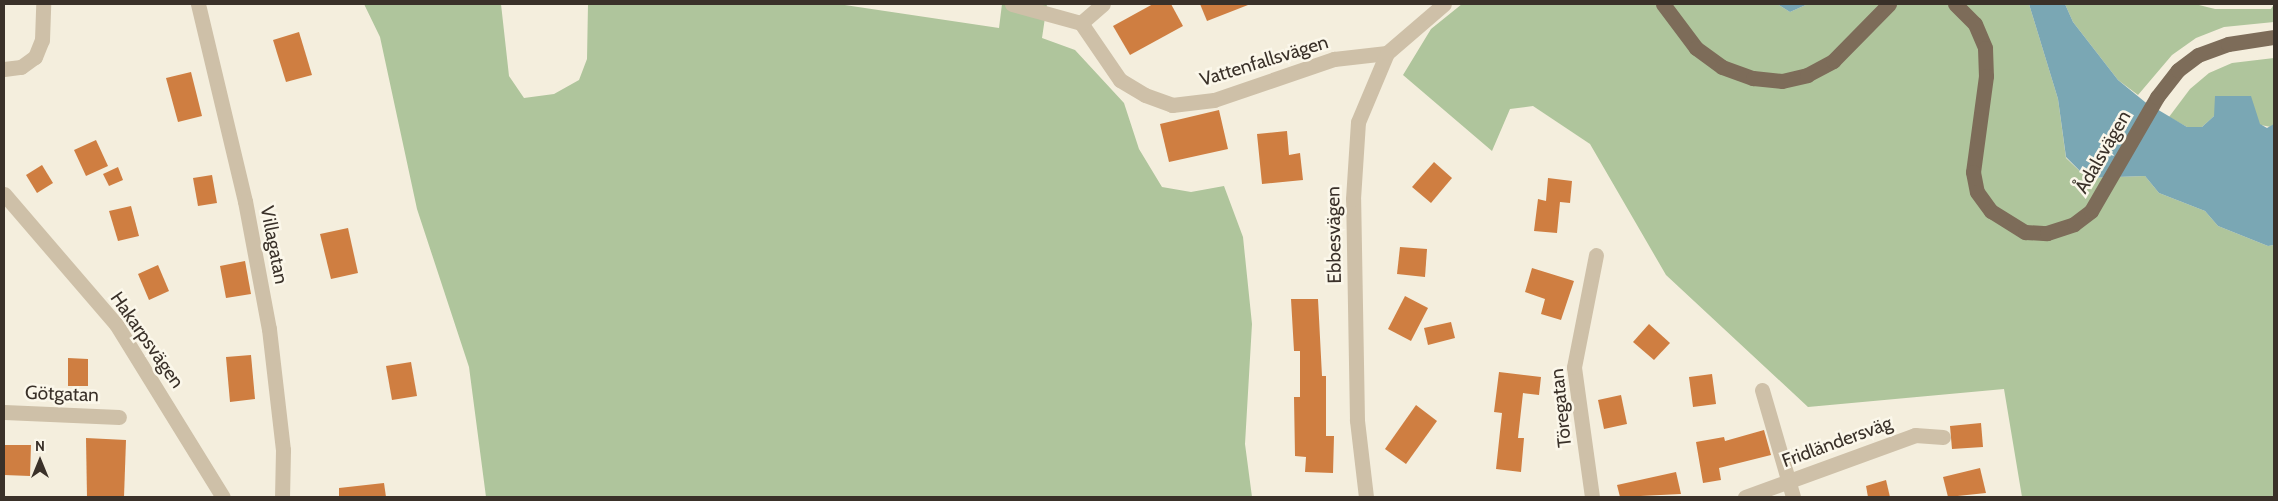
<!DOCTYPE html>
<meta charset="utf-8">
<style>
body{margin:0}
#map{position:relative;width:2278px;height:501px;overflow:hidden;background:#f4eedd;font-family:Cabin,sans-serif}
div>[style]{position:absolute}
.green>*{inset:0;background:#afc59c}
.water>*{inset:0;background:#7aa7b4}
.building>*{inset:0;background:#cf7e41}
.minor>*{height:15px;margin:-7.5px;padding:0 7.5px;transform-origin:7.5px;border-radius:7.5px;background:#cec0a8}
.major>*{height:15px;margin:-7.5px;padding:0 7.5px;transform-origin:7.5px;border-radius:7.5px;background:#7d6c59}
span{translate:-50% -50%;white-space:nowrap;text-align:center;line-height:1.15;-webkit-text-stroke:5px #fbf7ea;paint-order:stroke}
.street-label{font-size:19px;color:#3a3129}
.frame{position:absolute;inset:0;border:5px solid #3a3129;pointer-events:none}
.north{position:absolute;left:15px;top:436px;width:50px;height:50px;-webkit-text-stroke:4px #fbf7ea;paint-order:stroke;rotate:0deg;font-size:14px;font-weight:700;line-height:20px;text-align:center;color:#3a3129}
.north::after{content:'';display:block;margin:auto;width:18px;height:22px;background:#3a3129;clip-path:polygon(50% 0,100% 100%,50% 72%,0 100%)}
</style>
<div id="map">
<div class="green">
<i style="clip-path:polygon(364px 4px,501px 4px,509px 76px,524px 98px,554px 94px,579px 80px,587px 59px,588px 4px,838px 4px,999px 28px,1002px 4px,1047px 4px,1042px 38px,1075px 50px,1124px 103px,1139px 149px,1162px 187px,1191px 192px,1224px 186px,1243px 237px,1252px 324px,1245px 444px,1252px 497px,486px 497px,469px 367px,417px 209px,380px 37px)"></i>
<i style="clip-path:polygon(1462px 4px,1777px 4px,1790px 12px,1808px 4px,2029px 4px,2058px 99px,2066px 158px,2087px 178px,2145px 176px,2159px 193px,2205px 211px,2218px 226px,2268px 246px,2274px 245px,2274px 497px,2022px 497px,2004px 389px,1808px 407px,1666px 275px,1590px 144px,1533px 106px,1510px 109px,1492px 151px,1403px 75px,1431px 29px)"></i>
<i style="clip-path:polygon(2065px 4px,2195px 4px,2215px 9px,2271px 9px,2274px 4px,2274px 22px,2224px 27px,2196px 38px,2172px 55px,2138px 95px,2118px 80px,2073px 22px)"></i>
<i style="clip-path:polygon(2274px 58px,2274px 124px,2271px 127px,2214px 116px,2202px 127px,2187px 127px,2169px 117px,2190px 89px,2209px 73px,2232px 63px)"></i>
</div>
<div class="water">
<i style="clip-path:polygon(1777px 4px,1808px 4px,1790px 12px)"></i>
<i style="clip-path:polygon(2029px 4px,2065px 4px,2073px 22px,2118px 80px,2145px 102px,2187px 127px,2202px 127px,2214px 116px,2215px 96px,2251px 96px,2260px 124px,2267px 128px,2274px 124px,2274px 245px,2268px 246px,2218px 226px,2205px 211px,2159px 193px,2145px 176px,2087px 178px,2066px 157px,2058px 99px)"></i>
</div>
<div class="building">
<i style="clip-path:polygon(1153px 4px,1171px 4px,1183px 26px,1130px 55px,1113px 26px)"></i>
<i style="clip-path:polygon(1200px 4px,1248px 4px,1248px 5px,1207px 21px)"></i>
<i style="clip-path:polygon(299px 32px,312px 75px,286px 82px,273px 40px)"></i>
<i style="clip-path:polygon(191px 72px,202px 116px,178px 122px,166px 78px)"></i>
<i style="clip-path:polygon(1219px 110px,1228px 149px,1169px 162px,1160px 124px)"></i>
<i style="clip-path:polygon(1287px 131px,1289px 155px,1300px 153px,1303px 180px,1262px 184px,1257px 134px)"></i>
<i style="clip-path:polygon(96px 140px,108px 166px,86px 176px,74px 150px)"></i>
<i style="clip-path:polygon(1434px 162px,1452px 178px,1431px 203px,1412px 187px)"></i>
<i style="clip-path:polygon(42px 165px,53px 183px,37px 193px,26px 175px)"></i>
<i style="clip-path:polygon(118px 167px,123px 180px,109px 186px,103px 174px)"></i>
<i style="clip-path:polygon(212px 175px,217px 203px,198px 206px,193px 178px)"></i>
<i style="clip-path:polygon(1548px 178px,1572px 181px,1570px 203px,1560px 202px,1557px 233px,1534px 231px,1538px 199px,1546px 201px)"></i>
<i style="clip-path:polygon(131px 206px,139px 236px,118px 241px,109px 211px)"></i>
<i style="clip-path:polygon(348px 228px,358px 273px,331px 279px,320px 234px)"></i>
<i style="clip-path:polygon(1400px 247px,1427px 249px,1425px 277px,1397px 274px)"></i>
<i style="clip-path:polygon(245px 261px,251px 294px,226px 298px,220px 266px)"></i>
<i style="clip-path:polygon(158px 265px,169px 291px,149px 300px,138px 274px)"></i>
<i style="clip-path:polygon(1532px 268px,1574px 281px,1561px 320px,1541px 314px,1545px 299px,1525px 292px)"></i>
<i style="clip-path:polygon(1405px 296px,1428px 308px,1411px 341px,1388px 329px)"></i>
<i style="clip-path:polygon(1291px 299px,1318px 299px,1322px 376px,1326px 376px,1326px 436px,1334px 436px,1333px 473px,1305px 472px,1306px 457px,1295px 456px,1294px 397px,1300px 397px,1300px 351px,1294px 351px)"></i>
<i style="clip-path:polygon(1451px 322px,1455px 338px,1428px 345px,1424px 328px)"></i>
<i style="clip-path:polygon(1649px 324px,1670px 343px,1654px 360px,1633px 342px)"></i>
<i style="clip-path:polygon(251px 355px,255px 399px,230px 402px,226px 357px)"></i>
<i style="clip-path:polygon(68px 358px,88px 359px,88px 386px,68px 386px)"></i>
<i style="clip-path:polygon(411px 362px,417px 396px,392px 400px,386px 366px)"></i>
<i style="clip-path:polygon(1499px 372px,1541px 377px,1539px 395px,1523px 393px,1518px 438px,1524px 438px,1521px 472px,1496px 469px,1502px 413px,1494px 412px)"></i>
<i style="clip-path:polygon(1712px 374px,1716px 404px,1693px 407px,1689px 377px)"></i>
<i style="clip-path:polygon(1621px 395px,1627px 424px,1604px 429px,1598px 400px)"></i>
<i style="clip-path:polygon(1416px 405px,1437px 421px,1406px 464px,1385px 449px)"></i>
<i style="clip-path:polygon(1981px 423px,1983px 447px,1952px 449px,1950px 426px)"></i>
<i style="clip-path:polygon(1764px 430px,1771px 455px,1719px 468px,1721px 480px,1703px 483px,1696px 442px,1724px 437px,1725px 441px)"></i>
<i style="clip-path:polygon(86px 438px,126px 440px,124px 497px,87px 497px)"></i>
<i style="clip-path:polygon(4px 445px,31px 445px,30px 476px,4px 475px)"></i>
<i style="clip-path:polygon(1980px 468px,1986px 493px,1948px 497px,1943px 477px)"></i>
<i style="clip-path:polygon(1676px 472px,1681px 494px,1620px 497px,1617px 485px)"></i>
<i style="clip-path:polygon(1886px 480px,1890px 497px,1868px 497px,1866px 486px)"></i>
<i style="clip-path:polygon(384px 483px,386px 497px,339px 497px,339px 488px)"></i>
</div>
<div class="minor">
<i style="left:198px;top:4px;width:203px;rotate:76.6deg"></i>
<i style="left:245px;top:201px;width:130px;rotate:79.4deg"></i>
<i style="left:269px;top:329px;width:122px;rotate:83.4deg"></i>
<i style="left:283px;top:450px;width:47px;rotate:91.2deg"></i>
<i style="left:1012px;top:4px;width:72px;rotate:15.4deg"></i>
<i style="left:1081px;top:23px;width:69px;rotate:55.6deg"></i>
<i style="left:1120px;top:80px;width:29px;rotate:31deg"></i>
<i style="left:1145px;top:95px;width:29px;rotate:20deg"></i>
<i style="left:1172px;top:105px;width:42px;rotate:-6.8deg"></i>
<i style="left:1214px;top:100px;width:127px;rotate:-18.9deg"></i>
<i style="left:1334px;top:59px;width:53px;rotate:-6.5deg"></i>
<i style="left:1081px;top:23px;width:29px;rotate:-41deg"></i>
<i style="left:4px;top:69px;width:17px;rotate:-7deg"></i>
<i style="left:21px;top:67px;width:17px;rotate:-36deg"></i>
<i style="left:35px;top:57px;width:18px;rotate:-68deg"></i>
<i style="left:42px;top:40px;width:36px;rotate:-88deg"></i>
<i style="left:4px;top:194px;width:172px;rotate:49.3deg"></i>
<i style="left:116px;top:324px;width:203px;rotate:58.3deg"></i>
<i style="left:1762px;top:390px;width:111px;rotate:73.8deg"></i>
<i style="left:4px;top:412px;width:115px;rotate:2.5deg"></i>
<i style="left:1366px;top:497px;width:78px;rotate:-96.7deg"></i>
<i style="left:1357px;top:420px;width:221px;rotate:-91deg"></i>
<i style="left:1353px;top:199px;width:77px;rotate:-86.3deg"></i>
<i style="left:1358px;top:122px;width:75px;rotate:-67.2deg"></i>
<i style="left:1387px;top:53px;width:75px;rotate:-40.7deg"></i>
<i style="left:1592px;top:497px;width:131px;rotate:-97.9deg"></i>
<i style="left:1574px;top:367px;width:114px;rotate:-78.9deg"></i>
<i style="left:1745px;top:497px;width:181px;rotate:-20deg"></i>
<i style="left:1915px;top:435px;width:28px;rotate:4deg"></i>
</div>
<div class="major">
<i style="left:1663px;top:4px;width:55px;rotate:53.1deg"></i>
<i style="left:1696px;top:48px;width:32px;rotate:36deg"></i>
<i style="left:1722px;top:67px;width:33px;rotate:20deg"></i>
<i style="left:1753px;top:78px;width:29px;rotate:6deg"></i>
<i style="left:1782px;top:81px;width:26px;rotate:-13deg"></i>
<i style="left:1807px;top:75px;width:30px;rotate:-28deg"></i>
<i style="left:1833px;top:61px;width:80px;rotate:-45.5deg"></i>
<i style="left:1955px;top:4px;width:28px;rotate:45deg"></i>
<i style="left:1975px;top:24px;width:26px;rotate:67deg"></i>
<i style="left:1985px;top:48px;width:28px;rotate:88deg"></i>
<i style="left:1986px;top:76px;width:97px;rotate:97.7deg"></i>
<i style="left:1973px;top:172px;width:20px;rotate:79deg"></i>
<i style="left:1977px;top:192px;width:24px;rotate:54deg"></i>
<i style="left:1991px;top:211px;width:40px;rotate:32deg"></i>
<i style="left:2025px;top:232px;width:22px;rotate:3deg"></i>
<i style="left:2047px;top:233px;width:28px;rotate:-18deg"></i>
<i style="left:2074px;top:224px;width:21px;rotate:-37deg"></i>
<i style="left:2091px;top:211px;width:132px;rotate:-59.9deg"></i>
<i style="left:2157px;top:97px;width:34px;rotate:-52deg"></i>
<i style="left:2178px;top:70px;width:25px;rotate:-37deg"></i>
<i style="left:2198px;top:55px;width:32px;rotate:-20deg"></i>
<i style="left:2228px;top:44px;width:47px;rotate:-8.7deg"></i>
</div>
<div class="street-label">
<span style="left:1264px;top:61px;rotate:-17deg">Vattenfallsvägen</span>
<span style="left:2103px;top:152px;rotate:-60deg">Ådalsvägen</span>
<span style="left:1334px;top:235px;rotate:-91deg">Ebbesvägen</span>
<span style="left:274px;top:245px;rotate:79deg">Villagatan</span>
<span style="left:147px;top:340px;rotate:55deg">Hakarpsvägen</span>
<span style="left:62px;top:394px;rotate:2deg">Götgatan</span>
<span style="left:1561px;top:408px;rotate:-96deg">Töregatan</span>
<span style="left:1837px;top:442px;rotate:-20deg">Fridländersväg</span>
</div>
<div class="frame"></div>
<div class="north">N</div>
</div>
